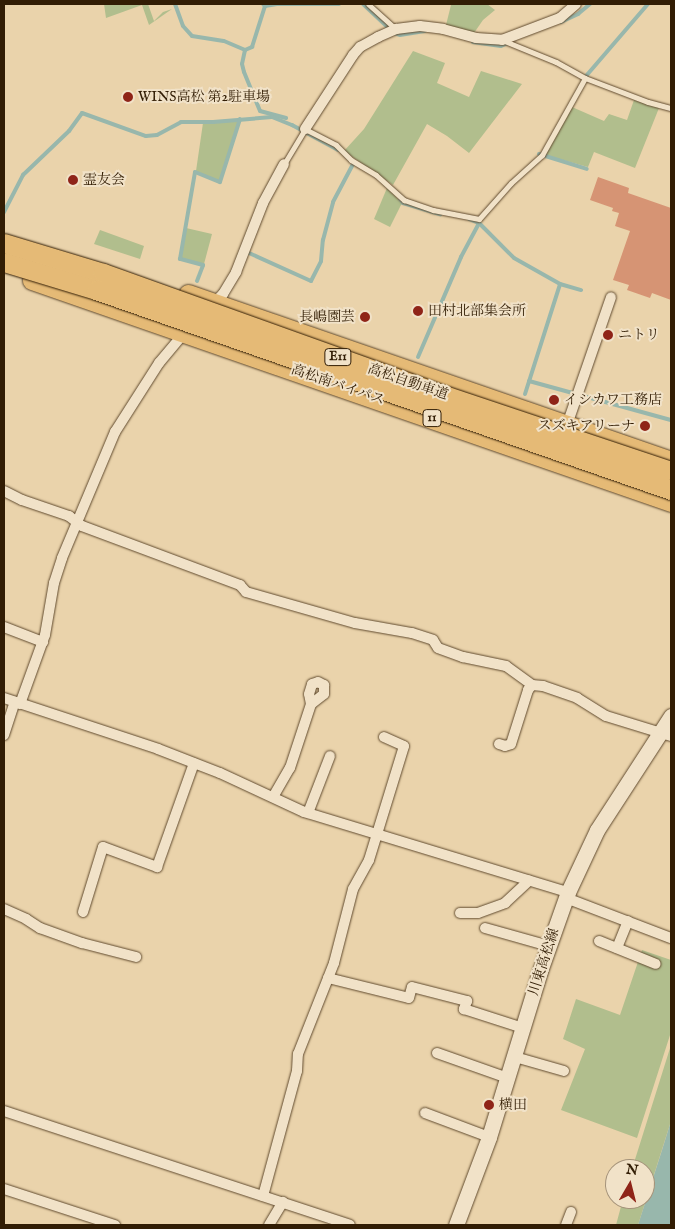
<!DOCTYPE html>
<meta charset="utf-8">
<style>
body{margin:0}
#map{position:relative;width:675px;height:1229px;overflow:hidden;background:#ead3ab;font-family:"IM FELL English","Noto Serif JP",serif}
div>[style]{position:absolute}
.green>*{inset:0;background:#b1be8d}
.water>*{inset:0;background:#98b7ac}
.stream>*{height:4px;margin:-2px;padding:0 2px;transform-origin:2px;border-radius:2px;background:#98b7ac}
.building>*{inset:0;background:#d69474}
.roads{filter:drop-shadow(0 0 1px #604a2e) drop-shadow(0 0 1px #604a2e)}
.lane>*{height:5px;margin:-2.5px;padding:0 2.5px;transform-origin:2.5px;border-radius:2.5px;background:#f1e2c8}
.street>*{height:10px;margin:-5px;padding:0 5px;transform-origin:5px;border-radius:5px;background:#f1e2c8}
.secondary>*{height:15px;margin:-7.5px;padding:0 7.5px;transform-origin:7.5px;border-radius:7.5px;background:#f1e2c8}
.highway>*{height:19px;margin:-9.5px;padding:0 9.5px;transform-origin:9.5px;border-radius:9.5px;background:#e5ba76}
.bridges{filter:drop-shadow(0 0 1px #321d04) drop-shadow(0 0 1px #321d04)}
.highway-bridge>*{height:19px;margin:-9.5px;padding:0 9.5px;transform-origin:9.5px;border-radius:9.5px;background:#e5ba76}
.dots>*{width:14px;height:14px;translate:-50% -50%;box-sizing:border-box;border:2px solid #f1e2c8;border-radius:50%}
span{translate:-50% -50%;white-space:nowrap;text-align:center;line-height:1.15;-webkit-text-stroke:4px #f1e2c8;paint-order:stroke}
.shield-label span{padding:1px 4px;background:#f1e2c8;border:1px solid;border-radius:4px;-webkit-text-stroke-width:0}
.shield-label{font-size:12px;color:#321d04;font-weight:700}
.poi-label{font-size:14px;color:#321d04}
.left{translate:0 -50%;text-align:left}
.right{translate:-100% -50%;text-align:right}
.street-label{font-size:14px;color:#321d04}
.frame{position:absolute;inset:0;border:5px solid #321d04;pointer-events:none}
.north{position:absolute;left:605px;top:1159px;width:50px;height:50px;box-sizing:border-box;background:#f1e2c8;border:1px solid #a5937a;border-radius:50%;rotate:8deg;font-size:14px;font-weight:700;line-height:20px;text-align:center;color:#321d04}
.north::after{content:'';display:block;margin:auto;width:18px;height:22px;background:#8f2418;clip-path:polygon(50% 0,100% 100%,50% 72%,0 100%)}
</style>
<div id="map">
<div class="green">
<i style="clip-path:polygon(104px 4px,148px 4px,154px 21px,163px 12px,172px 9px,149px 25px,142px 5px,106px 18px)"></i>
<i style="clip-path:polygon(470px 4px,487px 4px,495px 10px,483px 20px,474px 33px,446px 25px,451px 5px)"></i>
<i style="clip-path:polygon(413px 51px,445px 63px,437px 83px,469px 97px,481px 71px,522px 84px,469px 153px,447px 136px,427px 124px,393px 185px,344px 151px,364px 129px)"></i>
<i style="clip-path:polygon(634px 100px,659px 108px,635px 168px,594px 152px,588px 167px,545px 155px,572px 107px,604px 121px,609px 114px,627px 120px)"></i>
<i style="clip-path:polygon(239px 121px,220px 182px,196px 171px,203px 123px)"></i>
<i style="clip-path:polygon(387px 188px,402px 203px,390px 227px,374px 219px)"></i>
<i style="clip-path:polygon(186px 228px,212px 234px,204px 264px,181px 259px)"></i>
<i style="clip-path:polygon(100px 230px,144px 246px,140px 259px,94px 244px)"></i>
<i style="clip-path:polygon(642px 950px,671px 960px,671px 1032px,637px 1138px,561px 1110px,585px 1049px,563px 1039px,576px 999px,620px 1015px)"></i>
<i style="clip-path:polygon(671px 1045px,671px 1121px,638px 1225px,616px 1225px,623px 1199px,645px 1199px,645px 1169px,632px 1169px)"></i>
</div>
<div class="water">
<i style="clip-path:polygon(671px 1121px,671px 1225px,638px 1225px,662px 1150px)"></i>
</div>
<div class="stream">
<i style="left:175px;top:4px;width:23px;rotate:70deg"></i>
<i style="left:183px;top:26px;width:13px;rotate:48deg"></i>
<i style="left:192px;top:36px;width:32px;rotate:9deg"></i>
<i style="left:224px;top:41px;width:23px;rotate:23deg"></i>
<i style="left:245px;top:50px;width:8px;rotate:-23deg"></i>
<i style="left:252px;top:47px;width:43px;rotate:-72.4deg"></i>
<i style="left:263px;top:4px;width:3px;rotate:45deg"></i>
<i style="left:265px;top:6px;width:12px;rotate:-9deg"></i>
<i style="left:277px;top:4px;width:62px"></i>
<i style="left:363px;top:4px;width:42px;rotate:43.1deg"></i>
<i style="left:394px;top:33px;width:6px;rotate:18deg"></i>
<i style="left:400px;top:35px;width:25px;rotate:-9deg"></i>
<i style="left:561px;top:22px;width:19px;rotate:-25deg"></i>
<i style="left:578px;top:14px;width:16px;rotate:-40deg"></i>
<i style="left:473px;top:42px;width:28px;rotate:8deg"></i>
<i style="left:501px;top:46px;width:10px;rotate:-24deg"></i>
<i style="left:245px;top:50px;width:14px;rotate:102deg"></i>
<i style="left:242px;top:64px;width:8px;rotate:76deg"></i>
<i style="left:244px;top:72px;width:42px;rotate:67.7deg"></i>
<i style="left:260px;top:111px;width:27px;rotate:15deg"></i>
<i style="left:586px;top:76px;width:95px;rotate:-49.3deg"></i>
<i style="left:539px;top:154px;width:50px;rotate:17.4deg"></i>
<i style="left:400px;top:199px;width:5px;rotate:53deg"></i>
<i style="left:403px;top:203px;width:39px;rotate:17deg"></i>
<i style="left:4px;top:212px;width:42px;rotate:-62.8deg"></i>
<i style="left:23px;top:175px;width:64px;rotate:-43.7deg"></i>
<i style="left:69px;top:131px;width:22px;rotate:-54deg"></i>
<i style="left:82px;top:113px;width:68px;rotate:19.8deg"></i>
<i style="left:146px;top:136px;width:11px;rotate:-5deg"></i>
<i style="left:157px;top:135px;width:27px;rotate:-28deg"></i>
<i style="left:181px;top:122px;width:32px"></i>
<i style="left:213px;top:122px;width:59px;rotate:-4.8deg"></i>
<i style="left:272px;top:117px;width:22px;rotate:22deg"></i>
<i style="left:292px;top:125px;width:52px;rotate:28.5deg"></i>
<i style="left:469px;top:219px;width:11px;rotate:22deg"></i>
<i style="left:479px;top:223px;width:49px;rotate:45deg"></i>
<i style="left:514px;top:258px;width:53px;rotate:29.5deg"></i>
<i style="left:560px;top:284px;width:22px;rotate:16deg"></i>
<i style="left:249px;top:253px;width:68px;rotate:24.3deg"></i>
<i style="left:311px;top:281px;width:22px;rotate:-63deg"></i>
<i style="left:321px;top:261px;width:21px;rotate:-85deg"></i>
<i style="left:323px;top:240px;width:39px;rotate:-75deg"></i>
<i style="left:333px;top:202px;width:43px;rotate:-62.2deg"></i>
<i style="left:197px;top:281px;width:17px;rotate:-69deg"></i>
<i style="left:203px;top:265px;width:24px;rotate:-165deg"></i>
<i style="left:180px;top:259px;width:88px;rotate:-80.2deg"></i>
<i style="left:195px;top:172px;width:27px;rotate:22deg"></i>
<i style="left:220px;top:182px;width:66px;rotate:-72.4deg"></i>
<i style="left:418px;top:357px;width:109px;rotate:-66.7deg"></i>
<i style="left:461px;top:257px;width:38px;rotate:-62deg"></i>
<i style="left:529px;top:381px;width:147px;rotate:15.4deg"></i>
<i style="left:525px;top:394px;width:115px;rotate:-72.3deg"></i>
</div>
<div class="building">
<i style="clip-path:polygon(598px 177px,629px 188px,628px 193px,671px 208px,671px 300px,652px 293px,650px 298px,627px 290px,629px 285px,613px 280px,630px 231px,615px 226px,619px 213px,612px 211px,613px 208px,590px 200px)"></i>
</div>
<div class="roads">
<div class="lane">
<i style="left:368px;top:4px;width:36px;rotate:42deg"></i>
<i style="left:502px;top:40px;width:58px;rotate:22.2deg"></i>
<i style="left:556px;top:62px;width:33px;rotate:29deg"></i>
<i style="left:585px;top:78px;width:67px;rotate:20.9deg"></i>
<i style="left:648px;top:102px;width:24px;rotate:15deg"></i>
<i style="left:284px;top:164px;width:41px;rotate:-59deg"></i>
<i style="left:305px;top:129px;width:35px;rotate:27deg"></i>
<i style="left:336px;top:145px;width:21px;rotate:45deg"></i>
<i style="left:351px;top:160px;width:29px;rotate:31deg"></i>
<i style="left:376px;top:175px;width:38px;rotate:42deg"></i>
<i style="left:404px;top:200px;width:31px;rotate:19deg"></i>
<i style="left:433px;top:210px;width:47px;rotate:11.1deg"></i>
<i style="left:479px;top:219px;width:48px;rotate:-48.4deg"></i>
<i style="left:511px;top:183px;width:42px;rotate:-42.1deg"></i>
<i style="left:542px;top:155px;width:88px;rotate:-60.8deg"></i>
</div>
<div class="street">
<i style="left:305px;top:129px;width:88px;rotate:-57deg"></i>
<i style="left:353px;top:55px;width:11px;rotate:-49deg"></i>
<i style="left:360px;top:47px;width:21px;rotate:-29deg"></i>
<i style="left:378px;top:37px;width:20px;rotate:-24deg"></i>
<i style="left:396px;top:29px;width:24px;rotate:-7deg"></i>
<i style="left:420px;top:26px;width:23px;rotate:7deg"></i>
<i style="left:443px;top:29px;width:34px;rotate:15deg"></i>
<i style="left:476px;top:38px;width:26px;rotate:4deg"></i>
<i style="left:502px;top:40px;width:62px;rotate:-20.8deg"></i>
<i style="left:560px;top:18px;width:21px;rotate:-41deg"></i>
<i style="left:213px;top:304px;width:14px;rotate:-45deg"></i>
<i style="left:223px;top:294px;width:26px;rotate:-59deg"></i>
<i style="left:236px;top:272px;width:74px;rotate:-68.6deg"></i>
<i style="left:263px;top:203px;width:44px;rotate:-61.7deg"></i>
<i style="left:567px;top:425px;width:135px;rotate:-71deg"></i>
<i style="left:4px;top:491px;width:20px;rotate:27deg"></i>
<i style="left:22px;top:500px;width:50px;rotate:18.8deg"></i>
<i style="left:69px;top:516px;width:16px;rotate:38deg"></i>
<i style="left:82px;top:526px;width:169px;rotate:20.5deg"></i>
<i style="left:240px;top:585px;width:9px;rotate:49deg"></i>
<i style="left:246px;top:592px;width:113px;rotate:15.9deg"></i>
<i style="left:355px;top:623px;width:58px;rotate:10deg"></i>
<i style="left:412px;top:633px;width:22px;rotate:18deg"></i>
<i style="left:433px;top:640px;width:9px;rotate:58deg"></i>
<i style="left:438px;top:648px;width:27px;rotate:20deg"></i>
<i style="left:463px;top:657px;width:44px;rotate:11.8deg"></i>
<i style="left:506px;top:666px;width:32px;rotate:36deg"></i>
<i style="left:532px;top:685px;width:11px;rotate:5deg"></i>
<i style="left:543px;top:686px;width:36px;rotate:19deg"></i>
<i style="left:577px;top:698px;width:34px;rotate:32deg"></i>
<i style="left:606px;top:716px;width:68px;rotate:17.1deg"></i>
<i style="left:4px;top:627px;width:42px;rotate:21deg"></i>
<i style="left:4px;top:698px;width:162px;rotate:18.3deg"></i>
<i style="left:158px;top:749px;width:66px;rotate:21.2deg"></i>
<i style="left:220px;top:773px;width:93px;rotate:24.9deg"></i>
<i style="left:304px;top:812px;width:276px;rotate:16.9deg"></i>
<i style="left:20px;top:704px;width:73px;rotate:-70.1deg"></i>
<i style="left:45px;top:635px;width:53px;rotate:-80.2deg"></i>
<i style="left:54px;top:583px;width:26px;rotate:-72deg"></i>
<i style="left:62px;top:558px;width:137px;rotate:-67.2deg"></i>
<i style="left:115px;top:432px;width:82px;rotate:-57.5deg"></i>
<i style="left:159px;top:363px;width:40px;rotate:-50deg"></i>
<i style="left:4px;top:735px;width:35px;rotate:-72deg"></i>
<i style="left:499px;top:744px;width:6px;rotate:18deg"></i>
<i style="left:505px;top:746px;width:6px;rotate:-18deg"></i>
<i style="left:511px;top:744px;width:57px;rotate:-72.5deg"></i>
<i style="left:528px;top:690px;width:6px;rotate:-51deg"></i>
<i style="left:273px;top:797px;width:34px;rotate:-60deg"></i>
<i style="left:290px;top:768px;width:67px;rotate:-71.8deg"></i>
<i style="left:311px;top:704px;width:10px;rotate:-101deg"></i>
<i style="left:309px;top:694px;width:10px;rotate:-73deg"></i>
<i style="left:312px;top:684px;width:6px;rotate:-18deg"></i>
<i style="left:318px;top:682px;width:7px;rotate:27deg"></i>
<i style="left:324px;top:685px;width:9px;rotate:90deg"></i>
<i style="left:324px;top:694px;width:16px;rotate:142deg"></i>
<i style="left:308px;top:813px;width:61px;rotate:-68.9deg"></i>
<i style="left:566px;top:898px;width:112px;rotate:20.9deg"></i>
<i style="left:4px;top:909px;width:24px;rotate:24deg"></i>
<i style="left:26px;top:919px;width:17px;rotate:33deg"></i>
<i style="left:40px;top:928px;width:45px;rotate:19.7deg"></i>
<i style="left:82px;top:943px;width:56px;rotate:14.5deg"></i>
<i style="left:83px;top:912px;width:68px;rotate:-72.9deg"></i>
<i style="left:103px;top:847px;width:58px;rotate:20.3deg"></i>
<i style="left:157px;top:867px;width:110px;rotate:-70.4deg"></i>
<i style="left:460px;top:913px;width:18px"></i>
<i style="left:478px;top:913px;width:29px;rotate:-20deg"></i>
<i style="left:505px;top:903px;width:33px;rotate:-43deg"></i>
<i style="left:485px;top:928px;width:66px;rotate:15.7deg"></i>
<i style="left:599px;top:941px;width:61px;rotate:22deg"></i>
<i style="left:617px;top:948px;width:29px;rotate:-68deg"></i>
<i style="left:328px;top:978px;width:83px;rotate:13.9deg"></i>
<i style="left:409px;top:998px;width:11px;rotate:-75deg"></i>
<i style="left:412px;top:987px;width:57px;rotate:14.3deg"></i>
<i style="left:467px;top:1001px;width:9px;rotate:111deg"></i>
<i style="left:464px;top:1009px;width:62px;rotate:17.9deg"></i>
<i style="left:437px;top:1053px;width:75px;rotate:19.4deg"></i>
<i style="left:515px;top:1057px;width:51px;rotate:15.9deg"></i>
<i style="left:4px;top:1111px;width:364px;rotate:18.2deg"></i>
<i style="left:425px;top:1113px;width:68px;rotate:20.6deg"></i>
<i style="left:4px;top:1189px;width:117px;rotate:18deg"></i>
<i style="left:263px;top:1196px;width:130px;rotate:-74.8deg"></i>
<i style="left:297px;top:1071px;width:17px;rotate:-87deg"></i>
<i style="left:298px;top:1054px;width:98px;rotate:-68.4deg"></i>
<i style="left:334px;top:963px;width:76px;rotate:-75.6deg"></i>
<i style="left:353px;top:889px;width:33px;rotate:-61deg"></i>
<i style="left:369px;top:860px;width:119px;rotate:-72.9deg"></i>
<i style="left:404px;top:746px;width:22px;rotate:-156deg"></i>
<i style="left:269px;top:1225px;width:27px;rotate:-59deg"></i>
<i style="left:566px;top:1225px;width:14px;rotate:-69deg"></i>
</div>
<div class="secondary">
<i style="left:456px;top:1225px;width:94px;rotate:-69.4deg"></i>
<i style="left:489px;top:1137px;width:174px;rotate:-72.9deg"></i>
<i style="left:540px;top:971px;width:84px;rotate:-70.5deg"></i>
<i style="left:568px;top:892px;width:68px;rotate:-64.9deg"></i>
<i style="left:597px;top:830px;width:136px;rotate:-57deg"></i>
</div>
<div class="highway">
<i style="left:32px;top:280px;width:676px;rotate:19.16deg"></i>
<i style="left:188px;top:294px;width:511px;rotate:19.07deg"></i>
</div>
</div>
<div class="bridges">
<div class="highway-bridge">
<i style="left:4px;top:243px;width:103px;rotate:16.9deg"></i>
<i style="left:103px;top:273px;width:365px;rotate:19.7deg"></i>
<i style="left:447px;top:396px;width:236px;rotate:18.5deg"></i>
<i style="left:4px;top:262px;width:96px;rotate:16.9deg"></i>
<i style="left:96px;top:290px;width:609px;rotate:19.18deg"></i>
</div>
</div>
<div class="dots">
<i style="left:128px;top:97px;background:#8f2418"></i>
<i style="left:73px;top:180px;background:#8f2418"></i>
<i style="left:418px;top:311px;background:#8f2418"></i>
<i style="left:365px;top:317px;background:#8f2418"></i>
<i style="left:608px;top:335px;background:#8f2418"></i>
<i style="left:554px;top:400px;background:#8f2418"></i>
<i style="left:645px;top:426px;background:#8f2418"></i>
<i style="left:489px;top:1105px;background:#8f2418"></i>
</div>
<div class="shield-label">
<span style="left:338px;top:357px">E11</span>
<span style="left:432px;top:418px">11</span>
</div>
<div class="poi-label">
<span class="left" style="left:138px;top:97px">WINS高松 第2駐車場</span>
<span class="left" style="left:83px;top:180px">霊友会</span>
<span class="left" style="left:428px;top:311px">田村北部集会所</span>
<span class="right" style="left:355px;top:317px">長嶋園芸</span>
<span class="left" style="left:618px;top:335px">ニトリ</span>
<span class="left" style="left:564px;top:400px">イシカワ工務店</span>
<span class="right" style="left:635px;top:426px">スズキアリーナ</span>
<span class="left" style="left:499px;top:1105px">横田</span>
</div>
<div class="street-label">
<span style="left:408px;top:382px;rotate:19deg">高松自動車道</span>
<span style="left:338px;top:385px;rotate:19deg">高松南バイパス</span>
<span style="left:544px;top:962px;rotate:-72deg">川東高松線</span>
</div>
<div class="frame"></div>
<div class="north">N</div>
</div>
